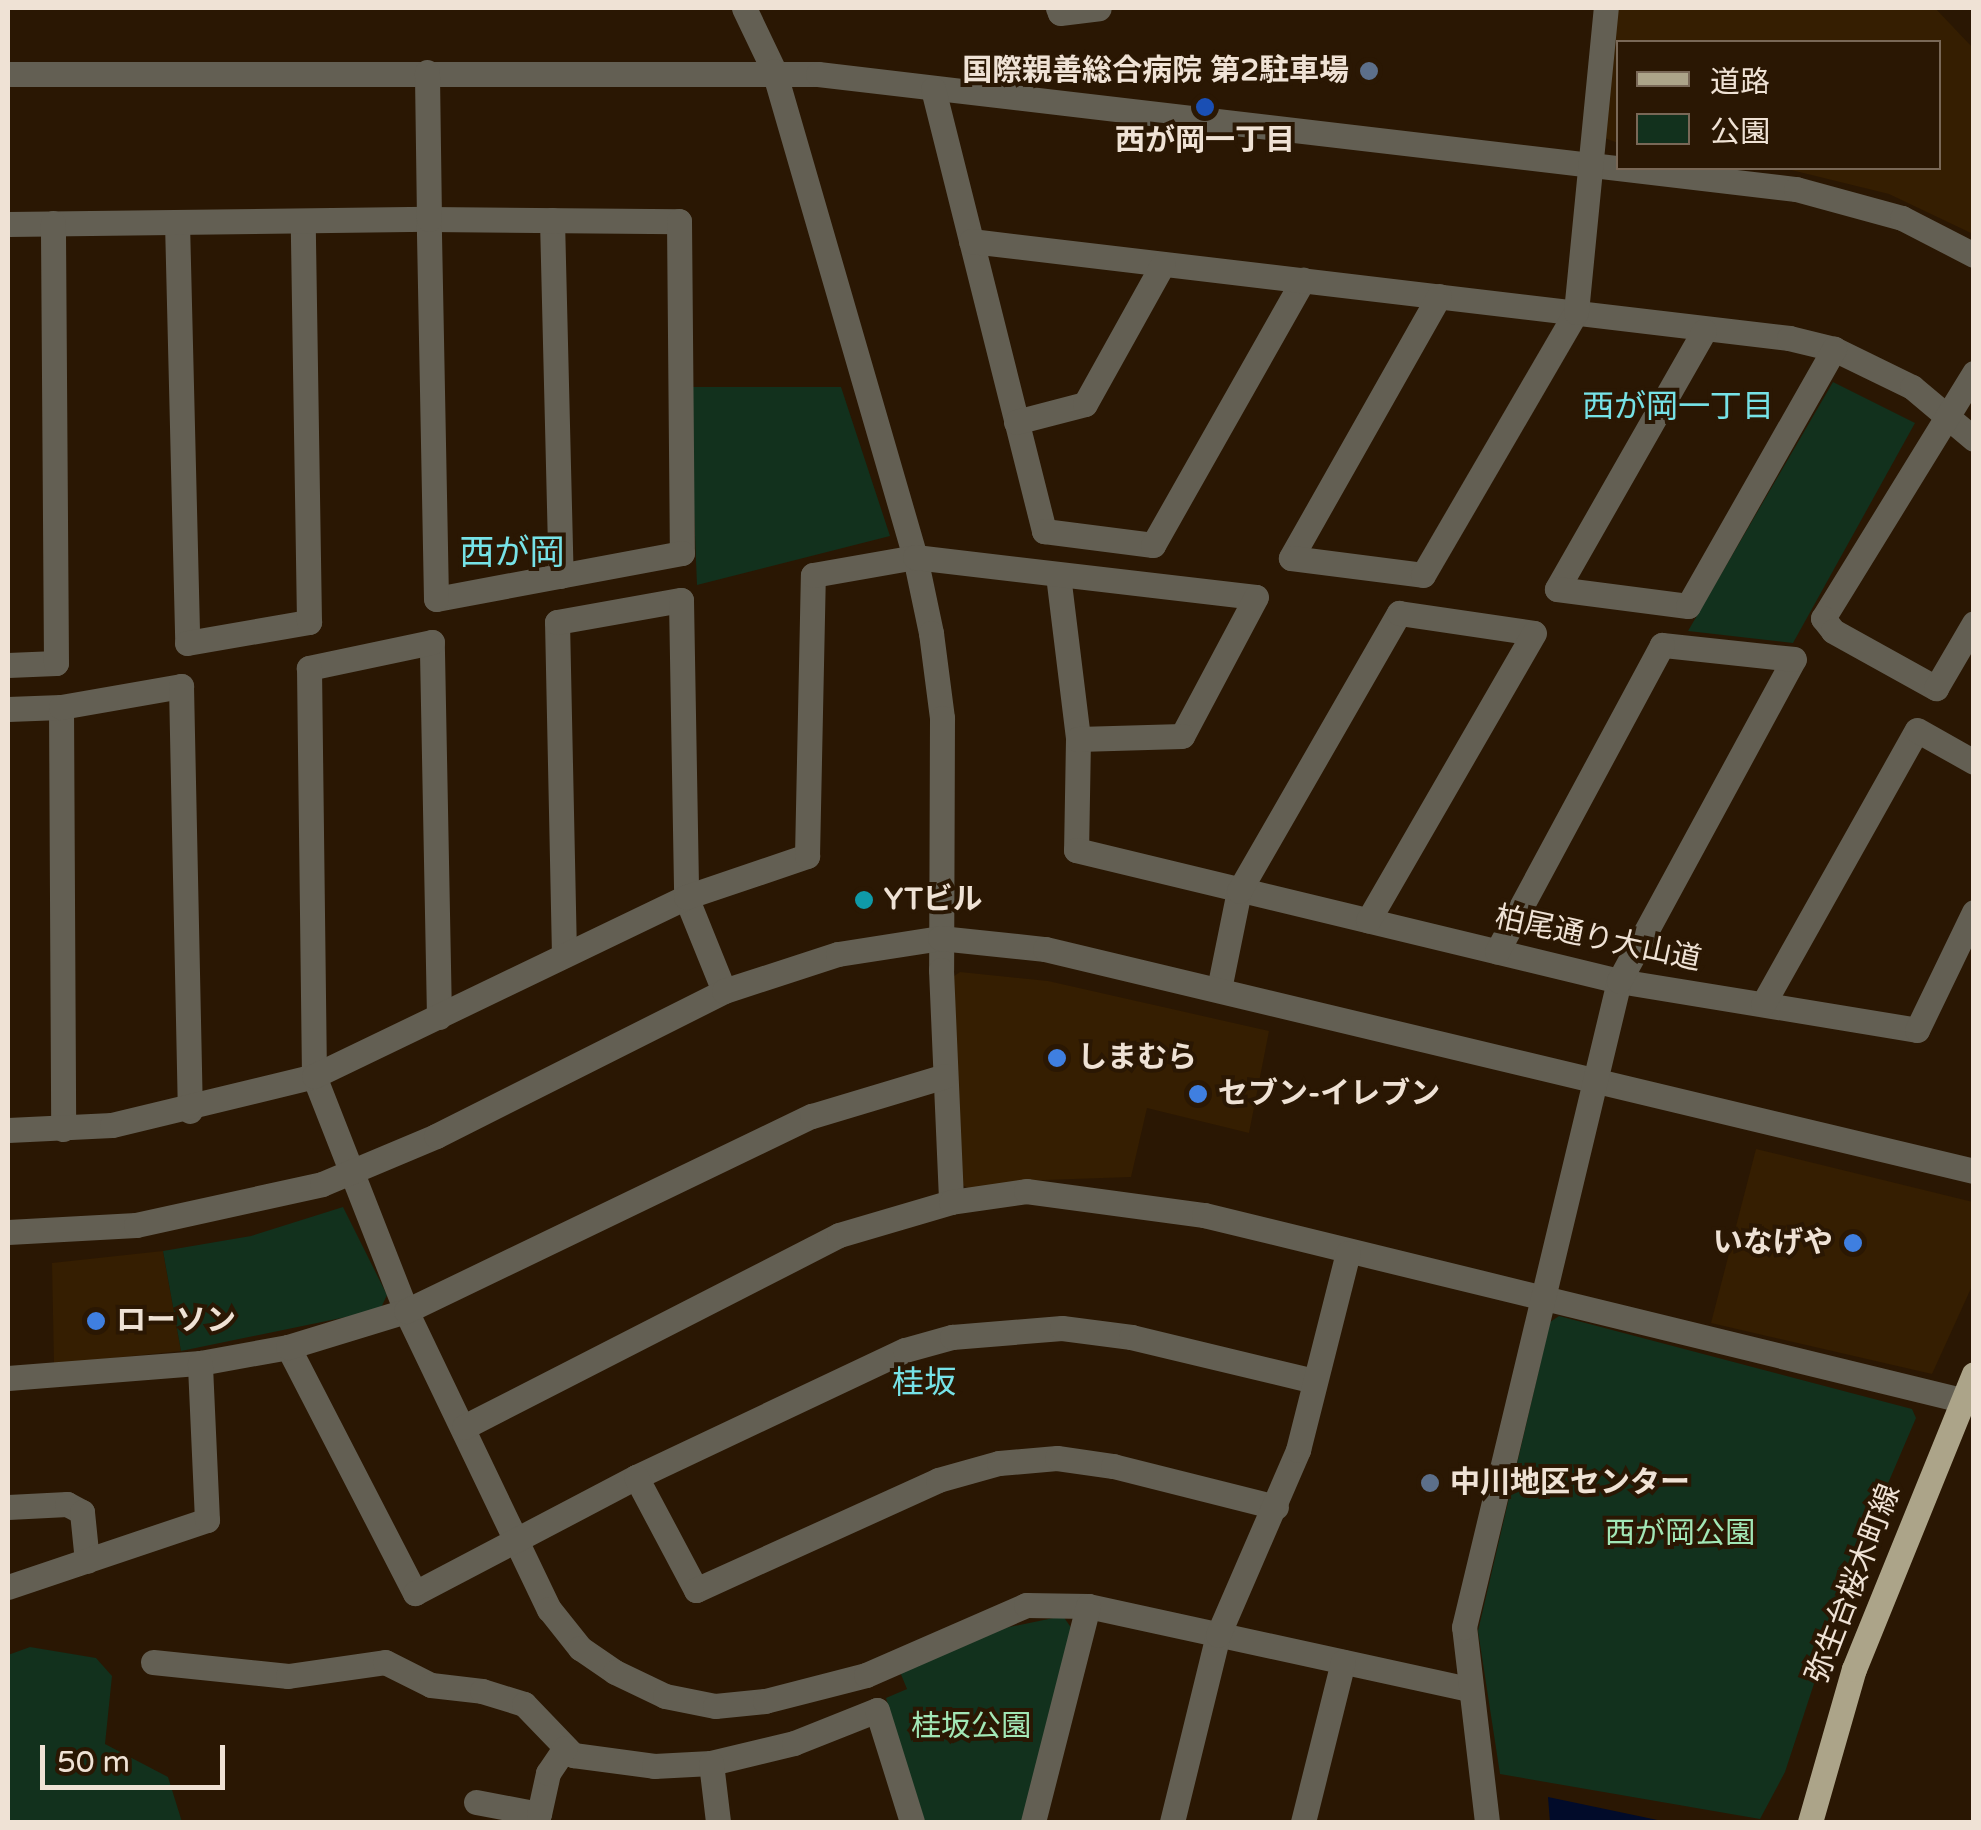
<!DOCTYPE html>
<meta charset="utf-8">
<style>
body{margin:0}
#map{position:relative;width:1981px;height:1830px;overflow:hidden;background:#2a1703;font-family:"Varela Round","Noto Sans JP",sans-serif}
div>[style]{position:absolute}
.built>*{inset:0;background:#351e01}
.green>*{inset:0;background:#12311d}
.water>*{inset:0;background:#010b2a}
.minor>*{height:25px;margin:-12.5px;padding:0 12.5px;transform-origin:12.5px;border-radius:12.5px;background:#635f53}
.major>*{height:25px;margin:-12.5px;padding:0 12.5px;transform-origin:12.5px;border-radius:12.5px;background:#aca489}
.dots>*{width:28px;height:28px;translate:-50% -50%;box-sizing:border-box;border:5px solid #2a1703;border-radius:50%}
span{translate:-50% -50%;white-space:nowrap;text-align:center;line-height:1.15;-webkit-text-stroke:8px #2a1703;paint-order:stroke}
.poi-label{font-size:30px;color:#efe2d5;font-weight:700}
.right{translate:-100% -50%;text-align:right}
.left{translate:0 -50%;text-align:left}
.street-label{font-size:30px;color:#efe2d5}
.park-label{font-size:30px;color:#a2e7b6}
.neighbourhood-label{font-size:32px;color:#76e2e7}
.quarter-label{font-size:35px;color:#76e2e7}
.frame{position:absolute;inset:0;border:10px solid #efe2d5;pointer-events:none}
.legend{position:absolute;left:1616px;top:40px;width:325px;height:130px;box-sizing:border-box;background:#2a1703;border:2px solid #796857;margin:0;padding:12px 18px;list-style:none;font-size:30px;color:#efe2d5}
.legend li{display:flex;align-items:center;gap:20px;height:50px}
.legend b{width:50px;border:2px solid #796857}
.scale{position:absolute;left:40px;top:1745px;width:185px;height:45px;box-sizing:border-box;border:5px solid #efe2d5;border-top:0;padding-left:12px;font-size:30px;line-height:35px;white-space:nowrap;color:#efe2d5;-webkit-text-stroke:8px #2a1703;paint-order:stroke}
</style>
<div id="map">
<div class="built">
<i style="clip-path:polygon(1615px 8px,1935px 8px,1973px 48px,1973px 234px,1889px 194px,1783px 168px,1938px 168px,1938px 42px,1618px 42px,1618px 143px,1602px 137px)"></i>
<i style="clip-path:polygon(960px 972px,1048px 981px,1269px 1031px,1249px 1133px,1147px 1108px,1131px 1177px,1016px 1181px,970px 1189px,957px 1182px,954px 976px)"></i>
<i style="clip-path:polygon(1756px 1149px,1973px 1202px,1973px 1284px,1932px 1374px,1711px 1323px)"></i>
<i style="clip-path:polygon(163px 1251px,181px 1351px,54px 1364px,52px 1263px)"></i>
</div>
<div class="green">
<i style="clip-path:polygon(1833px 382px,1915px 423px,1793px 643px,1688px 631px)"></i>
<i style="clip-path:polygon(689px 387px,841px 387px,890px 536px,697px 585px)"></i>
<i style="clip-path:polygon(343px 1207px,387px 1295px,380px 1310px,181px 1351px,163px 1251px,251px 1236px)"></i>
<i style="clip-path:polygon(1559px 1316px,1912px 1409px,1916px 1418px,1853px 1565px,1785px 1772px,1760px 1819px,1500px 1774px,1478px 1631px,1550px 1322px)"></i>
<i style="clip-path:polygon(1063px 1616px,1072px 1629px,1023px 1822px,922px 1822px,886px 1698px,907px 1689px,900px 1672px,980px 1633px)"></i>
<i style="clip-path:polygon(30px 1647px,96px 1658px,112px 1676px,105px 1744px,168px 1777px,182px 1822px,8px 1822px,8px 1655px)"></i>
</div>
<div class="water">
<i style="clip-path:polygon(1548px 1797px,1667px 1822px,1550px 1822px)"></i>
</div>
<div class="minor">
<i style="left:744px;top:8px;width:70px;rotate:64.5deg"></i>
<i style="left:774px;top:71px;width:506px;rotate:73.82deg"></i>
<i style="left:915px;top:557px;width:78px;rotate:78.1deg"></i>
<i style="left:931px;top:633px;width:86px;rotate:82.6deg"></i>
<i style="left:942px;top:718px;width:252px;rotate:90.2deg"></i>
<i style="left:941px;top:970px;width:232px;rotate:87.5deg"></i>
<i style="left:1058px;top:8px;width:5px;rotate:68deg"></i>
<i style="left:1060px;top:13px;width:39px;rotate:-7deg"></i>
<i style="left:8px;top:74px;width:810px"></i>
<i style="left:818px;top:74px;width:985px;rotate:6.71deg"></i>
<i style="left:1796px;top:189px;width:110px;rotate:15.3deg"></i>
<i style="left:1902px;top:218px;width:81px;rotate:27.2deg"></i>
<i style="left:933px;top:89px;width:456px;rotate:75.9deg"></i>
<i style="left:1044px;top:531px;width:110px;rotate:7.3deg"></i>
<i style="left:1153px;top:545px;width:305px;rotate:-60.5deg"></i>
<i style="left:552px;top:220px;width:356px;rotate:88.6deg"></i>
<i style="left:177px;top:222px;width:421px;rotate:88.6deg"></i>
<i style="left:187px;top:643px;width:124px;rotate:-9.8deg"></i>
<i style="left:309px;top:622px;width:401px;rotate:-90.9deg"></i>
<i style="left:8px;top:224px;width:421px;rotate:-0.7deg"></i>
<i style="left:429px;top:219px;width:250px;rotate:0.5deg"></i>
<i style="left:679px;top:221px;width:332px;rotate:89.5deg"></i>
<i style="left:682px;top:553px;width:250px;rotate:169.4deg"></i>
<i style="left:436px;top:599px;width:380px;rotate:-91.1deg"></i>
<i style="left:429px;top:219px;width:147px;rotate:-90.8deg"></i>
<i style="left:971px;top:241px;width:824px;rotate:6.76deg"></i>
<i style="left:1789px;top:338px;width:46px;rotate:13.7deg"></i>
<i style="left:1834px;top:349px;width:87px;rotate:26deg"></i>
<i style="left:1912px;top:387px;width:81px;rotate:40deg"></i>
<i style="left:1439px;top:296px;width:301px;rotate:119.5deg"></i>
<i style="left:1291px;top:558px;width:133px;rotate:7.3deg"></i>
<i style="left:1423px;top:575px;width:304px;rotate:-59.8deg"></i>
<i style="left:1576px;top:312px;width:305px;rotate:-84.4deg"></i>
<i style="left:1704px;top:331px;width:297px;rotate:119.7deg"></i>
<i style="left:1557px;top:589px;width:132px;rotate:7.4deg"></i>
<i style="left:1688px;top:606px;width:296px;rotate:-60.4deg"></i>
<i style="left:1974px;top:373px;width:288px;rotate:121.6deg"></i>
<i style="left:1823px;top:618px;width:16px;rotate:52deg"></i>
<i style="left:1833px;top:631px;width:118px;rotate:29deg"></i>
<i style="left:1936px;top:688px;width:75px;rotate:-59.7deg"></i>
<i style="left:1016px;top:422px;width:71px;rotate:-14.6deg"></i>
<i style="left:1085px;top:404px;width:160px;rotate:-60.9deg"></i>
<i style="left:1058px;top:575px;width:165px;rotate:83deg"></i>
<i style="left:1078px;top:739px;width:111px;rotate:91deg"></i>
<i style="left:1076px;top:850px;width:559px;rotate:13.56deg"></i>
<i style="left:1619px;top:981px;width:302px;rotate:9.3deg"></i>
<i style="left:1917px;top:1030px;width:131px;rotate:-64.2deg"></i>
<i style="left:8px;top:665px;width:48px;rotate:-2.4deg"></i>
<i style="left:56px;top:663px;width:440px;rotate:-90.4deg"></i>
<i style="left:61px;top:707px;width:422px;rotate:89.7deg"></i>
<i style="left:8px;top:709px;width:53px;rotate:-2.2deg"></i>
<i style="left:61px;top:707px;width:122px;rotate:-9.9deg"></i>
<i style="left:181px;top:686px;width:425px;rotate:88.8deg"></i>
<i style="left:564px;top:955px;width:333px;rotate:-91.2deg"></i>
<i style="left:557px;top:622px;width:126px;rotate:-10.1deg"></i>
<i style="left:681px;top:600px;width:297px;rotate:89deg"></i>
<i style="left:686px;top:897px;width:101px;rotate:68deg"></i>
<i style="left:1219px;top:989px;width:100px;rotate:-78.5deg"></i>
<i style="left:1239px;top:891px;width:321px;rotate:-60.1deg"></i>
<i style="left:1399px;top:613px;width:136px;rotate:8.4deg"></i>
<i style="left:1534px;top:633px;width:332px;rotate:120deg"></i>
<i style="left:1763px;top:1004px;width:314px;rotate:-60.7deg"></i>
<i style="left:1917px;top:730px;width:65px;rotate:29.3deg"></i>
<i style="left:439px;top:1017px;width:375px;rotate:-91.1deg"></i>
<i style="left:432px;top:642px;width:126px;rotate:168.1deg"></i>
<i style="left:309px;top:668px;width:408px;rotate:89.3deg"></i>
<i style="left:314px;top:1076px;width:252px;rotate:68.6deg"></i>
<i style="left:406px;top:1311px;width:331px;rotate:64.4deg"></i>
<i style="left:549px;top:1609px;width:50px;rotate:51.5deg"></i>
<i style="left:580px;top:1648px;width:42px;rotate:34.4deg"></i>
<i style="left:615px;top:1672px;width:55px;rotate:25.6deg"></i>
<i style="left:665px;top:1696px;width:51px;rotate:11.3deg"></i>
<i style="left:715px;top:1706px;width:50px;rotate:-5.7deg"></i>
<i style="left:765px;top:1701px;width:104px;rotate:-14.4deg"></i>
<i style="left:866px;top:1675px;width:175px;rotate:-23.6deg"></i>
<i style="left:1026px;top:1605px;width:62px;rotate:0.9deg"></i>
<i style="left:1088px;top:1606px;width:389px;rotate:12.3deg"></i>
<i style="left:8px;top:1130px;width:104px;rotate:-2.8deg"></i>
<i style="left:112px;top:1125px;width:208px;rotate:-13.6deg"></i>
<i style="left:314px;top:1076px;width:413px;rotate:-25.7deg"></i>
<i style="left:686px;top:897px;width:128px;rotate:-18.7deg"></i>
<i style="left:807px;top:856px;width:281px;rotate:-88.8deg"></i>
<i style="left:813px;top:575px;width:104px;rotate:-10deg"></i>
<i style="left:915px;top:557px;width:343px;rotate:6.7deg"></i>
<i style="left:1256px;top:597px;width:157px;rotate:118deg"></i>
<i style="left:1182px;top:736px;width:104px;rotate:178.3deg"></i>
<i style="left:8px;top:1232px;width:128px;rotate:-3.1deg"></i>
<i style="left:136px;top:1225px;width:190px;rotate:-12.4deg"></i>
<i style="left:322px;top:1184px;width:124px;rotate:-22.8deg"></i>
<i style="left:436px;top:1136px;width:322px;rotate:-26.7deg"></i>
<i style="left:724px;top:991px;width:120px;rotate:-18deg"></i>
<i style="left:838px;top:954px;width:103px;rotate:-8.9deg"></i>
<i style="left:940px;top:938px;width:106px;rotate:6deg"></i>
<i style="left:1045px;top:949px;width:955px;rotate:13.44deg"></i>
<i style="left:288px;top:1347px;width:277px;rotate:62.7deg"></i>
<i style="left:415px;top:1593px;width:250px;rotate:-27.7deg"></i>
<i style="left:636px;top:1477px;width:297px;rotate:-25.3deg"></i>
<i style="left:905px;top:1350px;width:49px;rotate:-15.5deg"></i>
<i style="left:952px;top:1337px;width:110px;rotate:-4.7deg"></i>
<i style="left:1062px;top:1328px;width:70px;rotate:7.4deg"></i>
<i style="left:1131px;top:1337px;width:188px;rotate:13.5deg"></i>
<i style="left:8px;top:1378px;width:193px;rotate:-4.5deg"></i>
<i style="left:200px;top:1363px;width:89px;rotate:-10.3deg"></i>
<i style="left:288px;top:1347px;width:123px;rotate:-17deg"></i>
<i style="left:406px;top:1311px;width:450px;rotate:-25.7deg"></i>
<i style="left:812px;top:1116px;width:139px;rotate:-16.7deg"></i>
<i style="left:464px;top:1427px;width:421px;rotate:-27.1deg"></i>
<i style="left:839px;top:1235px;width:117px;rotate:-16.4deg"></i>
<i style="left:951px;top:1202px;width:76px;rotate:-8.3deg"></i>
<i style="left:1026px;top:1191px;width:180px;rotate:7.7deg"></i>
<i style="left:1204px;top:1215px;width:793px;rotate:13.72deg"></i>
<i style="left:636px;top:1477px;width:128px;rotate:62deg"></i>
<i style="left:696px;top:1590px;width:266px;rotate:-24.4deg"></i>
<i style="left:938px;top:1480px;width:63px;rotate:-15.6deg"></i>
<i style="left:999px;top:1463px;width:58px;rotate:-4.9deg"></i>
<i style="left:1057px;top:1458px;width:57px;rotate:8.1deg"></i>
<i style="left:1113px;top:1466px;width:168px;rotate:14.1deg"></i>
<i style="left:8px;top:1507px;width:59px;rotate:-2.9deg"></i>
<i style="left:67px;top:1504px;width:17px;rotate:28deg"></i>
<i style="left:82px;top:1512px;width:49px;rotate:84.2deg"></i>
<i style="left:8px;top:1587px;width:210px;rotate:-18.6deg"></i>
<i style="left:207px;top:1520px;width:157px;rotate:-92.6deg"></i>
<i style="left:153px;top:1662px;width:136px;rotate:5.9deg"></i>
<i style="left:288px;top:1676px;width:98px;rotate:-8.2deg"></i>
<i style="left:385px;top:1662px;width:51px;rotate:26.6deg"></i>
<i style="left:431px;top:1685px;width:51px;rotate:6.7deg"></i>
<i style="left:482px;top:1691px;width:44px;rotate:17.2deg"></i>
<i style="left:524px;top:1704px;width:71px;rotate:46.1deg"></i>
<i style="left:573px;top:1755px;width:82px;rotate:7.7deg"></i>
<i style="left:654px;top:1766px;width:57px;rotate:-3deg"></i>
<i style="left:711px;top:1763px;width:85px;rotate:-13.5deg"></i>
<i style="left:794px;top:1743px;width:89px;rotate:-21.7deg"></i>
<i style="left:877px;top:1710px;width:117px;rotate:72.6deg"></i>
<i style="left:711px;top:1763px;width:59px;rotate:83.2deg"></i>
<i style="left:476px;top:1802px;width:64px;rotate:10.8deg"></i>
<i style="left:539px;top:1814px;width:42px;rotate:-77.6deg"></i>
<i style="left:548px;top:1773px;width:30px;rotate:-56deg"></i>
<i style="left:1033px;top:1822px;width:223px;rotate:-75.7deg"></i>
<i style="left:1172px;top:1822px;width:193px;rotate:-76.2deg"></i>
<i style="left:1218px;top:1635px;width:202px;rotate:-66.6deg"></i>
<i style="left:1298px;top:1450px;width:203px;rotate:-75.8deg"></i>
<i style="left:1303px;top:1822px;width:165px;rotate:-76deg"></i>
<i style="left:1487px;top:1822px;width:196px;rotate:-96.7deg"></i>
<i style="left:1464px;top:1627px;width:664px;rotate:-76.51deg"></i>
<i style="left:1619px;top:981px;width:366px;rotate:-61.5deg"></i>
<i style="left:1794px;top:659px;width:133px;rotate:-173.9deg"></i>
<i style="left:1662px;top:645px;width:348px;rotate:118.3deg"></i>
</div>
<div class="major">
<i style="left:1810px;top:1822px;width:159px;rotate:-74deg"></i>
<i style="left:1854px;top:1669px;width:318px;rotate:-67.9deg"></i>
</div>
<div class="dots">
<i style="left:1369px;top:71px;background:#5c6f8a"></i>
<i style="left:1205px;top:107px;background:#1a4fb4"></i>
<i style="left:864px;top:900px;background:#0f9aa8"></i>
<i style="left:1057px;top:1058px;background:#3f7fe0"></i>
<i style="left:1198px;top:1094px;background:#3f7fe0"></i>
<i style="left:1853px;top:1243px;background:#3f7fe0"></i>
<i style="left:96px;top:1321px;background:#3f7fe0"></i>
<i style="left:1430px;top:1483px;background:#5c6f8a"></i>
</div>
<div class="poi-label">
<span class="right" style="left:1349px;top:71px">国際親善総合病院 第2駐車場</span>
<span style="left:1205px;top:141px">西が岡一丁目</span>
<span class="left" style="left:884px;top:900px">YTビル</span>
<span class="left" style="left:1077px;top:1058px">しまむら</span>
<span class="left" style="left:1218px;top:1094px">セブン-イレブン</span>
<span class="right" style="left:1833px;top:1243px">いなげや</span>
<span class="left" style="left:116px;top:1321px">ローソン</span>
<span class="left" style="left:1450px;top:1483px">中川地区センター</span>
</div>
<div class="street-label">
<span style="left:1598px;top:939px;rotate:12deg">柏尾通り大山道</span>
<span style="left:1854px;top:1584px;rotate:-69deg">弥生台桜木町線</span>
</div>
<div class="park-label">
<span style="left:1680px;top:1534px">西が岡公園</span>
<span style="left:971px;top:1727px">桂坂公園</span>
</div>
<div class="neighbourhood-label">
<span style="left:1678px;top:407px">西が岡一丁目</span>
<span style="left:924px;top:1383px">桂坂</span>
</div>
<div class="quarter-label">
<span style="left:512px;top:553px">西が岡</span>
</div>
<div class="frame"></div>
<ul class="legend">
<li><b style="height:12px;background:#aca489"></b>道路</li>
<li><b style="height:28px;background:#12311d"></b>公園</li>
</ul>
<div class="scale">50 m</div>
</div>
